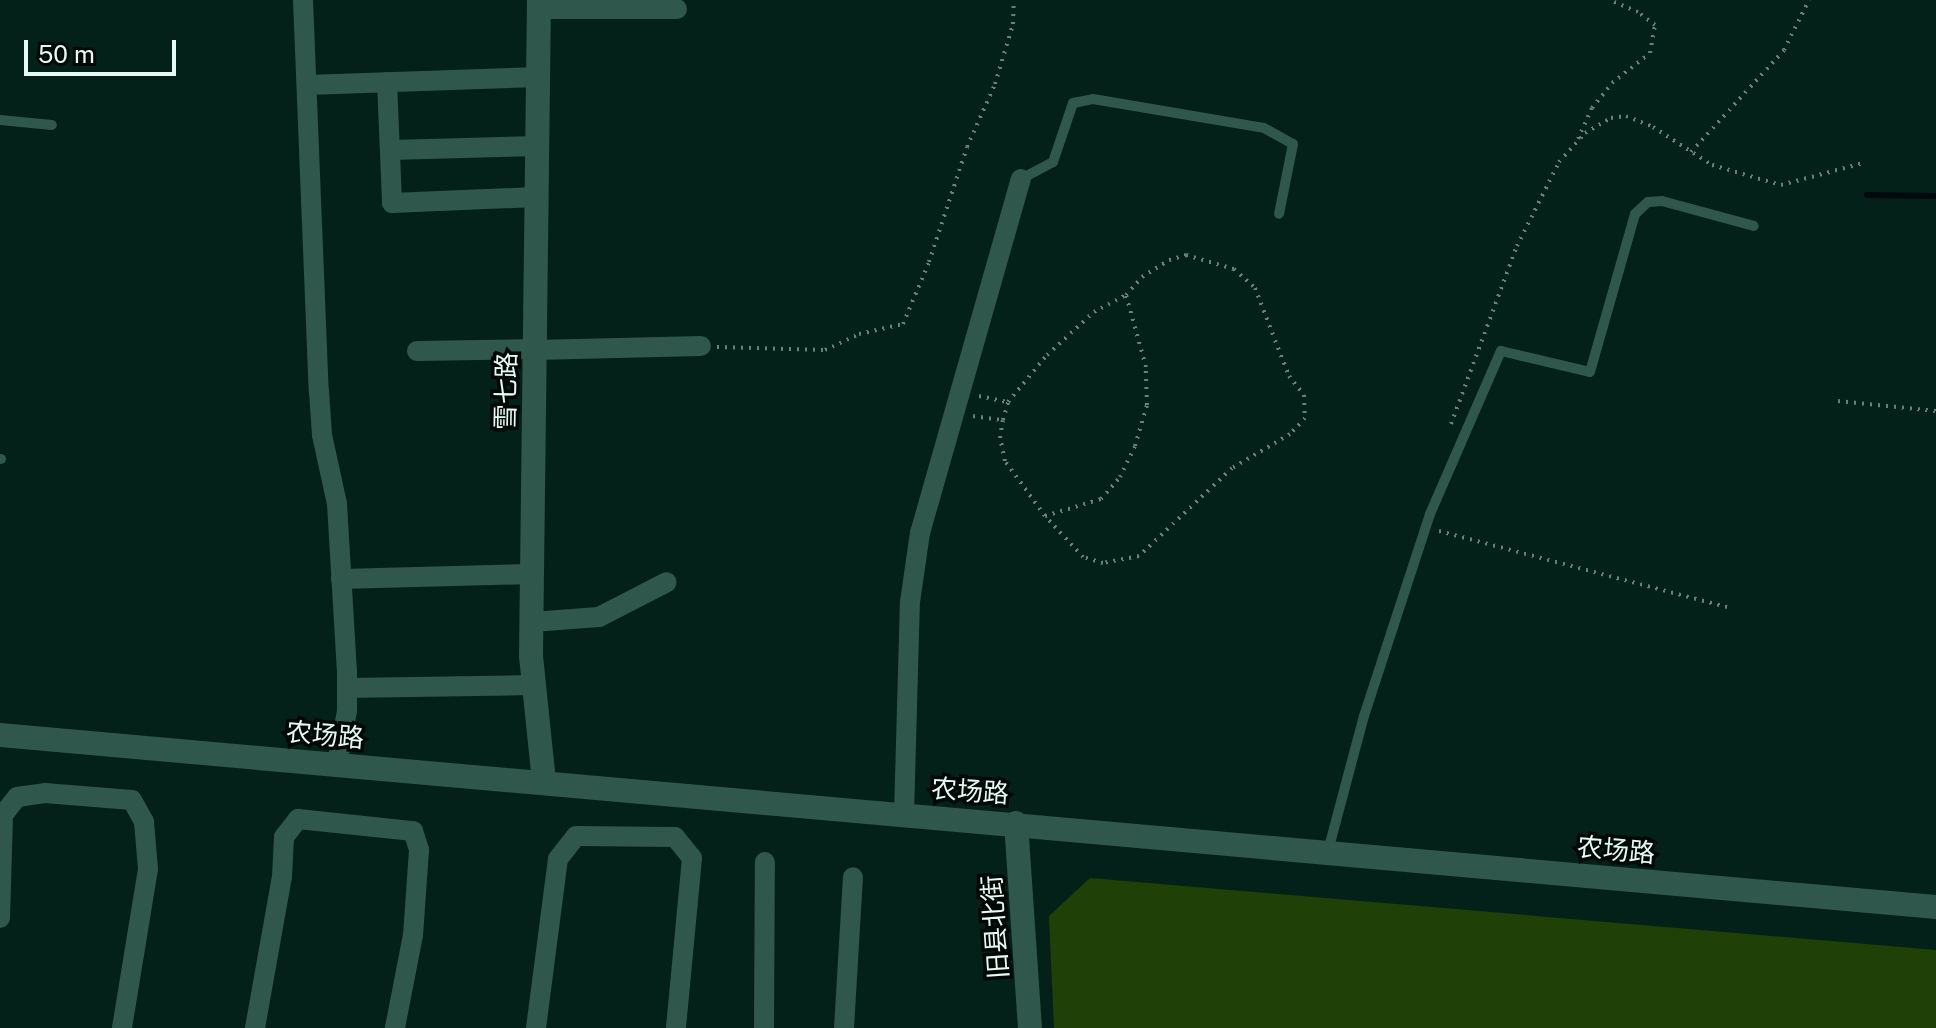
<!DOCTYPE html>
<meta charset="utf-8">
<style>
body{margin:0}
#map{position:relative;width:1936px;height:1028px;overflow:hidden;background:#032119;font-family:"Public Sans","Noto Sans SC",sans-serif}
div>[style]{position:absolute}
.green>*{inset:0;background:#1f4007}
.stream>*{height:6px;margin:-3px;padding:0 3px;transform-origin:3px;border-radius:3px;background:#00090c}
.path>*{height:4px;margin-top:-2px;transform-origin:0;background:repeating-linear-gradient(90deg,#68827a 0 2px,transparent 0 8px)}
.lane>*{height:10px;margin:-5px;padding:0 5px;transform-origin:5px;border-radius:5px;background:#30574c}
.street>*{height:20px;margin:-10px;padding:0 10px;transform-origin:10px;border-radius:10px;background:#30574c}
.secondary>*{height:24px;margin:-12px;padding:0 12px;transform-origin:12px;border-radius:12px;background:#30574c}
span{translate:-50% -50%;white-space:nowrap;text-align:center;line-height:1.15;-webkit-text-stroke:7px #000805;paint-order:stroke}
.street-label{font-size:26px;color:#e5faf3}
.scale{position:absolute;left:24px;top:40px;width:152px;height:36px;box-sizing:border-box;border:4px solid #e5faf3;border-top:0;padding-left:10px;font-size:24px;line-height:28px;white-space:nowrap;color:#e5faf3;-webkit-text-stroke:6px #000805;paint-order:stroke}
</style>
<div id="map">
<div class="green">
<i style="clip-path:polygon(1090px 878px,1936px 950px,1936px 1028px,1054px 1028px,1049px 916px)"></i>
</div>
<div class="stream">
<i style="left:1867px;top:195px;width:69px;rotate:0.8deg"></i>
</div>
<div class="path">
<i style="left:1578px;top:139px;width:34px;rotate:-66deg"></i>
<i style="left:1592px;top:108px;width:32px;rotate:-51deg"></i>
<i style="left:1612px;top:83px;width:48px;rotate:-38.3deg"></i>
<i style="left:1650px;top:53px;width:28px;rotate:-80deg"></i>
<i style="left:1655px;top:25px;width:21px;rotate:-143deg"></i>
<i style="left:1638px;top:12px;width:26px;rotate:-157deg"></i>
<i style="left:1691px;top:152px;width:138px;rotate:-47.6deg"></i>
<i style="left:1784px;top:50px;width:56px;rotate:-63.4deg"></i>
<i style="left:1186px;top:255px;width:50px;rotate:16.3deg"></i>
<i style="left:1234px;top:269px;width:28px;rotate:42deg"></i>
<i style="left:1255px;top:288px;width:94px;rotate:68.9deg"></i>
<i style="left:1289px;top:376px;width:24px;rotate:52deg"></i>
<i style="left:1304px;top:395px;width:23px;rotate:88deg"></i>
<i style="left:1305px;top:418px;width:22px;rotate:133deg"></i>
<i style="left:1290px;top:434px;width:67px;rotate:149.6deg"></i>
<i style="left:1232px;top:468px;width:128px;rotate:136.6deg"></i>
<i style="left:1139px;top:556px;width:37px;rotate:169deg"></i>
<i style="left:1103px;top:563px;width:21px;rotate:-163deg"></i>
<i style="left:1083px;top:557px;width:56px;rotate:-132.8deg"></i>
<i style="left:1045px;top:516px;width:68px;rotate:-126deg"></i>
<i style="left:1005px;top:461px;width:24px;rotate:-102deg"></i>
<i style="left:1000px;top:438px;width:18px;rotate:-81deg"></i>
<i style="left:1003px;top:420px;width:19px;rotate:-74deg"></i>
<i style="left:1008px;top:402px;width:61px;rotate:-50.3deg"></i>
<i style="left:1047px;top:355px;width:64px;rotate:-42.5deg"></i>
<i style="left:1094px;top:312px;width:36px;rotate:-28deg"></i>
<i style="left:1126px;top:295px;width:24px;rotate:-48deg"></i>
<i style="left:1142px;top:277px;width:32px;rotate:-32deg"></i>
<i style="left:1169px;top:260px;width:18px;rotate:-16deg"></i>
<i style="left:717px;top:347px;width:108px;rotate:1.6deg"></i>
<i style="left:825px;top:350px;width:38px;rotate:-25deg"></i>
<i style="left:859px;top:334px;width:45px;rotate:-12.8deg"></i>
<i style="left:903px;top:324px;width:67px;rotate:-67.2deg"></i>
<i style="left:929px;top:262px;width:121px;rotate:-71.7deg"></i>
<i style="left:967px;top:147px;width:69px;rotate:-66deg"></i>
<i style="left:995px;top:84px;width:63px;rotate:-73.3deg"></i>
<i style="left:1013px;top:24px;width:24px;rotate:-88deg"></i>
<i style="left:979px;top:396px;width:30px;rotate:12deg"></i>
<i style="left:1838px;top:401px;width:99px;rotate:5.8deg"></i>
<i style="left:973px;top:416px;width:30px;rotate:8deg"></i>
<i style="left:1451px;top:424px;width:190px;rotate:-69.7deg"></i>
<i style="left:1517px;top:246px;width:94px;rotate:-63.4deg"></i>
<i style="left:1559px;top:162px;width:39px;rotate:-48deg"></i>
<i style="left:1585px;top:133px;width:30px;rotate:-30deg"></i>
<i style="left:1611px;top:118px;width:15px;rotate:-8deg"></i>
<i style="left:1626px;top:116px;width:29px;rotate:22deg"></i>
<i style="left:1653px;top:127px;width:70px;rotate:32.8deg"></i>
<i style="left:1712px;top:165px;width:72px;rotate:16.2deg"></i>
<i style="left:1781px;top:185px;width:85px;rotate:-15deg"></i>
<i style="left:1045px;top:516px;width:59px;rotate:-16.9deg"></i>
<i style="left:1101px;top:499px;width:29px;rotate:-49deg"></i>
<i style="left:1120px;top:477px;width:34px;rotate:-64deg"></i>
<i style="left:1135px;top:446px;width:43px;rotate:-73.7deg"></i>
<i style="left:1147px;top:405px;width:38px;rotate:-92deg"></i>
<i style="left:1146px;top:367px;width:75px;rotate:-105.5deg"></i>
<i style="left:1439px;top:531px;width:298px;rotate:14.8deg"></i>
</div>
<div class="lane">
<i style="left:0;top:120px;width:52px;rotate:5.5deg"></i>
<i style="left:1021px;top:179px;width:36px;rotate:-28deg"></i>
<i style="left:1053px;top:162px;width:62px;rotate:-71.3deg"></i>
<i style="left:1073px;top:103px;width:20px;rotate:-11deg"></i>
<i style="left:1093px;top:99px;width:173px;rotate:9.6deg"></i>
<i style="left:1264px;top:128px;width:33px;rotate:29deg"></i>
<i style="left:1293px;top:144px;width:71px;rotate:101.3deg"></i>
<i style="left:0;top:459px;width:1px"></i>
<i style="left:1328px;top:851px;width:140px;rotate:-75.1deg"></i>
<i style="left:1364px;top:716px;width:213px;rotate:-71.9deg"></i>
<i style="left:1430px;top:514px;width:178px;rotate:-66.5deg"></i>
<i style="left:1501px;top:351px;width:91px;rotate:13.3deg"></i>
<i style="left:1590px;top:372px;width:164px;rotate:-74.1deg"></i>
<i style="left:1635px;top:214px;width:18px;rotate:-43deg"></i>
<i style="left:1648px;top:202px;width:14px;rotate:-4deg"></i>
<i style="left:1662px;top:201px;width:95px;rotate:15.2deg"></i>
</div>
<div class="street">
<i style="left:303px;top:0;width:391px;rotate:87.7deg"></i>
<i style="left:319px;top:391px;width:44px;rotate:86.1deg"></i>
<i style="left:322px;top:435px;width:71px;rotate:77.7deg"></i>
<i style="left:337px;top:504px;width:170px;rotate:86.6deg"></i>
<i style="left:347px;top:674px;width:37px;rotate:90deg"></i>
<i style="left:347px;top:711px;width:54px;rotate:100.7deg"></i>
<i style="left:539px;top:9px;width:138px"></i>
<i style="left:387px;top:82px;width:121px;rotate:87.6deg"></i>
<i style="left:392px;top:203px;width:145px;rotate:-2.4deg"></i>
<i style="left:307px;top:85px;width:231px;rotate:-2deg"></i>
<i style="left:390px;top:150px;width:147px;rotate:-1.6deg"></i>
<i style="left:535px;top:350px;width:166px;rotate:-1.4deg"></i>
<i style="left:417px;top:351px;width:118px;rotate:-1deg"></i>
<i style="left:341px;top:579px;width:191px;rotate:-1.5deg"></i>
<i style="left:532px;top:622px;width:67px;rotate:-4.3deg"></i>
<i style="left:599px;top:617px;width:76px;rotate:-27.2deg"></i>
<i style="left:347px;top:688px;width:187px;rotate:-0.9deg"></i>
<i style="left:904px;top:814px;width:212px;rotate:-88.4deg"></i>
<i style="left:910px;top:602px;width:70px;rotate:-81.8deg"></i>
<i style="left:920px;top:533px;width:368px;rotate:-74.1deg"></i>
<i style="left:0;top:918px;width:103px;rotate:-88.3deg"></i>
<i style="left:3px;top:815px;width:23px;rotate:-52deg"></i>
<i style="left:17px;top:797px;width:28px;rotate:-8deg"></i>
<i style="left:45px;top:793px;width:87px;rotate:4.6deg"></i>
<i style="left:132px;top:800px;width:25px;rotate:61deg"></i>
<i style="left:144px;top:822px;width:47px;rotate:85.1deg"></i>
<i style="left:148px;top:869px;width:161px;rotate:99.3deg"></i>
<i style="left:255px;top:1028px;width:153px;rotate:-79.9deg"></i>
<i style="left:282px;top:877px;width:40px;rotate:-87.1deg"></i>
<i style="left:284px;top:837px;width:23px;rotate:-52deg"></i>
<i style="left:298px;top:819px;width:116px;rotate:6deg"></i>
<i style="left:413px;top:831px;width:20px;rotate:72deg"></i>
<i style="left:419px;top:850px;width:85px;rotate:94deg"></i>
<i style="left:413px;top:935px;width:95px;rotate:101deg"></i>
<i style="left:536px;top:1028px;width:170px;rotate:-82.6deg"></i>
<i style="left:558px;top:859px;width:29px;rotate:-52deg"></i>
<i style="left:576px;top:836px;width:99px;rotate:0.6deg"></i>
<i style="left:675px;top:837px;width:27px;rotate:51deg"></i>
<i style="left:692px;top:858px;width:171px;rotate:95.4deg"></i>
<i style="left:764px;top:1028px;width:166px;rotate:-89.7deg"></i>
<i style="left:844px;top:1028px;width:151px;rotate:-86.6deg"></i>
</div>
<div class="secondary">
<i style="left:539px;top:0;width:656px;rotate:90.7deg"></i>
<i style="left:531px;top:656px;width:127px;rotate:84.1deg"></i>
<i style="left:0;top:735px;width:1944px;rotate:5.08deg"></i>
<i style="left:1016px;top:823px;width:205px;rotate:86.1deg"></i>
</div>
<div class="street-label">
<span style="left:506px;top:391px;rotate:-89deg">雪七路</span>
<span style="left:325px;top:735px;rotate:5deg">农场路</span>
<span style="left:970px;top:791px;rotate:4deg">农场路</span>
<span style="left:1616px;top:850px;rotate:5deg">农场路</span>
<span style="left:995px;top:927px;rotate:-94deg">旧县北街</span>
</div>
<div class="scale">50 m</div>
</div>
